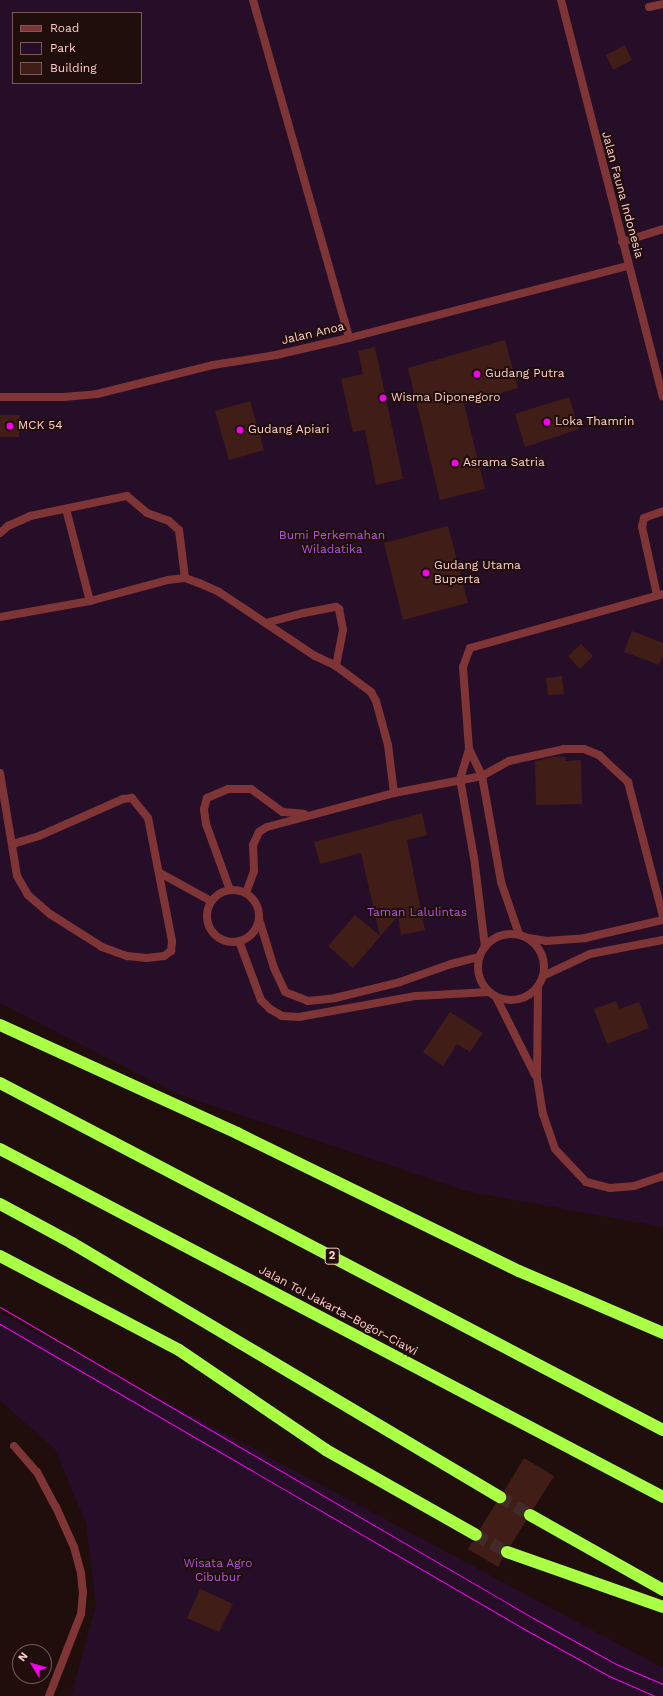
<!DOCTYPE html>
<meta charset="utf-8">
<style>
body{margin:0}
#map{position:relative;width:663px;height:1696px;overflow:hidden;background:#1f0e0b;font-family:"Work Sans",sans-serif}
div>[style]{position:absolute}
.green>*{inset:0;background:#260e29}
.building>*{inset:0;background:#401d17}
.motorway-tunnel>*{height:12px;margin-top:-6px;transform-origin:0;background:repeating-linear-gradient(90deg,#412a28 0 12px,transparent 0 18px)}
.service>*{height:8px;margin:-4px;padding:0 4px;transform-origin:4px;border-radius:4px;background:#7f3536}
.minor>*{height:8px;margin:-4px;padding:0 4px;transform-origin:4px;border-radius:4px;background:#7f3536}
.minor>.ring{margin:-4px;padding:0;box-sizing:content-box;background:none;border:8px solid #7f3536;border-radius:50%}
.motorway>*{height:12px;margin:-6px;padding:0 6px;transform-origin:6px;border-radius:6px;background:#a9ff44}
.tram>*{height:1px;margin:-0.5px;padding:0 0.5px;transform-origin:0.5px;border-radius:0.5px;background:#f400eb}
.dots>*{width:11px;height:11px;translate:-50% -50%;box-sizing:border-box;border:2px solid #1f0e0b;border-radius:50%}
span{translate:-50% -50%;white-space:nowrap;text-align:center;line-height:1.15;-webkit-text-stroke:4px #1f0e0b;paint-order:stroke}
.shield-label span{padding:1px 3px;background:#1f0e0b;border:1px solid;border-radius:3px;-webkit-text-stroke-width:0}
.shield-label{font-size:11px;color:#ffccc9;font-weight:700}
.street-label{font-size:12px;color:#ffccc9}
.poi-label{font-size:12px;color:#ffccc9}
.left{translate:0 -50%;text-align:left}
.park-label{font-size:12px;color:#b552e2}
.legend{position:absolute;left:12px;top:12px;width:130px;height:72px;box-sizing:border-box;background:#1f0e0b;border:1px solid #795a57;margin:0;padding:5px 7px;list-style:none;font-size:12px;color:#ffccc9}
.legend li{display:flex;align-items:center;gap:8px;height:20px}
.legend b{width:20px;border:1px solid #795a57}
.north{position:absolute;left:12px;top:1644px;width:40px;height:40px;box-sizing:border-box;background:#1f0e0b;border:1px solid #795a57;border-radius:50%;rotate:308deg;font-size:11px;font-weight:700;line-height:16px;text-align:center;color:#ffccc9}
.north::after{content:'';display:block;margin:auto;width:14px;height:18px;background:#f400eb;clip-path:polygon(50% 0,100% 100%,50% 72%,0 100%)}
</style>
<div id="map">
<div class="green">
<i style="clip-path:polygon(evenodd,0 0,663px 0,663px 1227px,466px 1191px,178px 1094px,0 1003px,0 0,13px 13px,141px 13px,141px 83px,13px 83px,13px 13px)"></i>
<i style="clip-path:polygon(0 1313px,663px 1668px,663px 1696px,71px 1696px,96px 1606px,86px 1523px,55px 1449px,0 1401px)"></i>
</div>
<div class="building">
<i style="clip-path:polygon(625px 45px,632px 60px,613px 70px,606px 55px)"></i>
<i style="clip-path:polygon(505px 340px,518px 388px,464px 404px,485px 489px,440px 500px,408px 368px)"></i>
<i style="clip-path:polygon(375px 347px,403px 479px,376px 485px,365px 430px,353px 432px,341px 379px,363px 374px,358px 351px)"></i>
<i style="clip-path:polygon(569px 397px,579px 429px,525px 447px,515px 414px)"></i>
<i style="clip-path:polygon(250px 401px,264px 450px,229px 460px,215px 411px)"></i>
<i style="clip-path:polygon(0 415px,20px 415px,19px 437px,0 437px)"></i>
<i style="clip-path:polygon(448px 526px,468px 603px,403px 620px,384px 543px)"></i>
<i style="clip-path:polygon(632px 631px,663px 643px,663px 656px,659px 665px,624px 652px)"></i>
<i style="clip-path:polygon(581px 644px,593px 656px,580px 669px,568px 656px)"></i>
<i style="clip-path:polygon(562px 676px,564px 694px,548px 695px,546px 678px)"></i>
<i style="clip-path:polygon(553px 757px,565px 757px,566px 761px,581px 760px,582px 804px,536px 805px,535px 761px)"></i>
<i style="clip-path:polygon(422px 813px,427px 835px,407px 840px,425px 930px,401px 935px,398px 916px,353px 968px,328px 946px,355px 915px,380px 936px,361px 853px,320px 864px,314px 842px)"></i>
<i style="clip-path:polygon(616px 1001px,619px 1009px,639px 1002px,649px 1028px,607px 1044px,594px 1009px)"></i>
<i style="clip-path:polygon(450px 1012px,483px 1033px,470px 1052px,457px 1044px,443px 1066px,423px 1052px)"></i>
<i style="clip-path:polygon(524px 1458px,554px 1476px,534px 1508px,524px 1511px,523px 1515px,526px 1521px,511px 1545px,505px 1545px,500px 1549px,503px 1558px,498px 1567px,468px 1549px,472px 1542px,482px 1539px,483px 1535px,480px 1529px,496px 1503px,506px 1501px,507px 1497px,504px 1491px)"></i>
<i style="clip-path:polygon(200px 1589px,233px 1604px,219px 1632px,187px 1618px)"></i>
</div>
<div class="motorway-tunnel">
<i style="left:500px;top:1497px;width:35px;rotate:31deg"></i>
<i style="left:476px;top:1535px;width:35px;rotate:29deg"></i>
</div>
<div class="service">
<i style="left:657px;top:595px;width:70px;rotate:-102.4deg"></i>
<i style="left:642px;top:527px;width:9px;rotate:-77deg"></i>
<i style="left:644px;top:518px;width:20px;rotate:-20deg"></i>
</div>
<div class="minor">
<i style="left:253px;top:0;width:351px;rotate:74.1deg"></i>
<i style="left:561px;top:0;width:409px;rotate:75.6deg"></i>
<i style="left:649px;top:7px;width:14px;rotate:-12deg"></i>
<i style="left:622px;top:242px;width:43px;rotate:-17.6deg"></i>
<i style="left:0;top:397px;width:64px"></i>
<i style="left:64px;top:397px;width:33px;rotate:-5deg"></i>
<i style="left:97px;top:394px;width:120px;rotate:-14deg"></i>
<i style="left:213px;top:365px;width:64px;rotate:-9deg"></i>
<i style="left:276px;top:355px;width:75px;rotate:-13.1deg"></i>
<i style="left:349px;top:338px;width:288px;rotate:-14.5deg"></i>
<i style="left:66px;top:509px;width:95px;rotate:75.4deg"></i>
<i style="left:0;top:533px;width:11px;rotate:-41deg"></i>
<i style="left:8px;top:526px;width:24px;rotate:-24deg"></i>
<i style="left:30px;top:516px;width:99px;rotate:-11.7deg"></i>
<i style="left:127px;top:496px;width:26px;rotate:40deg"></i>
<i style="left:147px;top:513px;width:23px;rotate:20deg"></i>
<i style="left:169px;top:521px;width:13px;rotate:42deg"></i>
<i style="left:179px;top:530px;width:48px;rotate:82.9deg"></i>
<i style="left:0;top:617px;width:91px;rotate:-10.1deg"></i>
<i style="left:90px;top:601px;width:81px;rotate:-15.1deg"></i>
<i style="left:168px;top:580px;width:17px;rotate:-7deg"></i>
<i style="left:185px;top:578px;width:15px;rotate:20deg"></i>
<i style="left:199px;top:583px;width:22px;rotate:24deg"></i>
<i style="left:219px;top:592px;width:115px;rotate:33.7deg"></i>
<i style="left:315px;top:656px;width:23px;rotate:25deg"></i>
<i style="left:336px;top:666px;width:44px;rotate:36.6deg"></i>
<i style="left:371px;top:692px;width:10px;rotate:61deg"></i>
<i style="left:376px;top:701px;width:46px;rotate:74.7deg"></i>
<i style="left:388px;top:745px;width:48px;rotate:82.9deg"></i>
<i style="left:266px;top:623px;width:39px;rotate:-15deg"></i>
<i style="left:304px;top:613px;width:33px;rotate:-11deg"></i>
<i style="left:336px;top:607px;width:4px;rotate:34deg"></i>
<i style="left:339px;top:609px;width:21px;rotate:79deg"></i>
<i style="left:343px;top:630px;width:37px;rotate:101deg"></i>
<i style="left:469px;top:749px;width:30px;rotate:64deg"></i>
<i style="left:482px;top:776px;width:108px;rotate:79.8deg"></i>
<i style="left:501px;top:882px;width:55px;rotate:70.9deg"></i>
<i style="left:0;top:773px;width:104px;rotate:80.6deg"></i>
<i style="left:17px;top:876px;width:22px;rotate:60deg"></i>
<i style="left:28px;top:895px;width:29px;rotate:41deg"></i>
<i style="left:50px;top:914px;width:62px;rotate:32.4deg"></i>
<i style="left:102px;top:947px;width:27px;rotate:20deg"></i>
<i style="left:127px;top:956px;width:20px;rotate:6deg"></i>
<i style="left:147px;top:958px;width:17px;rotate:-7deg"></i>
<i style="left:164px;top:956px;width:9px;rotate:-36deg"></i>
<i style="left:171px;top:951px;width:10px;rotate:-84deg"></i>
<i style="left:172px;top:941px;width:125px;rotate:-101deg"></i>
<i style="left:148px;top:818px;width:26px;rotate:-129deg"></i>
<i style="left:132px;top:798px;width:9px;rotate:174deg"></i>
<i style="left:123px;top:799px;width:92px;rotate:156.2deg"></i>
<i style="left:39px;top:836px;width:27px;rotate:163deg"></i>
<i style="left:160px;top:873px;width:58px;rotate:28.8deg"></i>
<i class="ring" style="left:207px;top:890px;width:44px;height:44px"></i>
<i style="left:230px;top:890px;width:70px;rotate:-110deg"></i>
<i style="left:206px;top:824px;width:15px;rotate:-98deg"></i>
<i style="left:204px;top:809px;width:11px;rotate:-75deg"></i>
<i style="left:207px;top:798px;width:23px;rotate:-23deg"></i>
<i style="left:228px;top:789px;width:23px"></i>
<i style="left:251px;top:789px;width:39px;rotate:36deg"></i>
<i style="left:283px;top:812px;width:21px;rotate:5deg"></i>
<i style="left:246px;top:893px;width:23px;rotate:-70deg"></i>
<i style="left:254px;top:871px;width:26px;rotate:-92deg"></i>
<i style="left:253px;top:845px;width:14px;rotate:-65deg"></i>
<i style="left:259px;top:832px;width:9px;rotate:-32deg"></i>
<i style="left:267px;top:827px;width:131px;rotate:-15deg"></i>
<i style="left:394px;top:793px;width:90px;rotate:-10.9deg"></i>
<i style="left:482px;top:776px;width:31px;rotate:-29deg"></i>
<i style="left:509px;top:761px;width:56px;rotate:-12.3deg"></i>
<i style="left:564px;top:749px;width:20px"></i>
<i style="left:584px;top:749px;width:16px;rotate:22deg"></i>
<i style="left:599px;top:755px;width:40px;rotate:43deg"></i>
<i style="left:628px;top:782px;width:138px;rotate:75.4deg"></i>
<i style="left:259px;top:919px;width:51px;rotate:73deg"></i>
<i style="left:274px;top:968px;width:26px;rotate:65deg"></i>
<i style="left:285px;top:992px;width:25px;rotate:21deg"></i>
<i style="left:308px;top:1001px;width:27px;rotate:-6deg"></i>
<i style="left:335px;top:998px;width:67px;rotate:-13.8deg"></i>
<i style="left:400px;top:982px;width:54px;rotate:-19.4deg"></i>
<i style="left:451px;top:964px;width:29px;rotate:-14deg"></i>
<i class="ring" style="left:478px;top:934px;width:58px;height:58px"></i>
<i style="left:528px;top:938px;width:18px;rotate:9deg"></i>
<i style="left:546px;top:941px;width:39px;rotate:-4deg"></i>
<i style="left:585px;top:938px;width:80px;rotate:-13deg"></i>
<i style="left:239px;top:941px;width:63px;rotate:69.6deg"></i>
<i style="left:261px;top:1000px;width:13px;rotate:45deg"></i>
<i style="left:270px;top:1009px;width:14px;rotate:30deg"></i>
<i style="left:282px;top:1016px;width:17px;rotate:3deg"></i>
<i style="left:299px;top:1017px;width:119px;rotate:-10.2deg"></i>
<i style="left:416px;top:996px;width:73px;rotate:-3.1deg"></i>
<i style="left:485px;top:947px;width:90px;rotate:-97deg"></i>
<i style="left:474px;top:858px;width:80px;rotate:-100deg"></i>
<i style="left:460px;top:779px;width:31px;rotate:-73deg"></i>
<i style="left:469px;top:749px;width:82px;rotate:-94.2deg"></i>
<i style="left:463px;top:667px;width:20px;rotate:-70deg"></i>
<i style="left:470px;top:648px;width:200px;rotate:-15.6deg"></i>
<i style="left:543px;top:976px;width:52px;rotate:-25.1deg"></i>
<i style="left:590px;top:954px;width:74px;rotate:-10.9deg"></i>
<i style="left:538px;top:987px;width:90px;rotate:90.6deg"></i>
<i style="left:537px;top:1077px;width:37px;rotate:81deg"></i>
<i style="left:543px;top:1114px;width:37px;rotate:71deg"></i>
<i style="left:555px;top:1149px;width:45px;rotate:46.8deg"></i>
<i style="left:586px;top:1182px;width:25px;rotate:14deg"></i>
<i style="left:610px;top:1188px;width:24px;rotate:-5deg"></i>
<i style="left:634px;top:1186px;width:31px;rotate:-19deg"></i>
<i style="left:496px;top:997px;width:87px;rotate:63.4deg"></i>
<i style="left:14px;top:1446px;width:35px;rotate:49deg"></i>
<i style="left:37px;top:1472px;width:40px;rotate:62deg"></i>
<i style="left:56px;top:1507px;width:44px;rotate:65.8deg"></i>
<i style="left:74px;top:1547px;width:28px;rotate:75deg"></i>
<i style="left:81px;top:1574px;width:18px;rotate:84deg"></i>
<i style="left:83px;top:1592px;width:22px;rotate:95deg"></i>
<i style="left:81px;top:1614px;width:88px;rotate:111.3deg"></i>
</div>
<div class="motorway">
<i style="left:0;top:1025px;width:260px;rotate:24.5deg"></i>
<i style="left:237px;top:1133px;width:314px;rotate:26.1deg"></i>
<i style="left:519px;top:1271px;width:157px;rotate:23.3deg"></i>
<i style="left:0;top:1083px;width:748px;rotate:27.63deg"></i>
<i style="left:0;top:1149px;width:749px;rotate:27.69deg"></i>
<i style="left:0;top:1204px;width:82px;rotate:28.4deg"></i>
<i style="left:72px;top:1243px;width:498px;rotate:30.7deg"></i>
<i style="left:0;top:1256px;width:202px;rotate:27.7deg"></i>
<i style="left:179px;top:1350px;width:178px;rotate:34.2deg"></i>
<i style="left:326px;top:1450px;width:172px;rotate:29.5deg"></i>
<i style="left:530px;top:1515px;width:153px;rotate:29.4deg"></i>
<i style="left:507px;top:1552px;width:165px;rotate:19.4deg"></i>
</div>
<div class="tram">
<i style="left:0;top:1307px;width:617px;rotate:30.26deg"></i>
<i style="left:533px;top:1618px;width:95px;rotate:29deg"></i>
<i style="left:616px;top:1664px;width:51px;rotate:23.1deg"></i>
<i style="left:0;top:1324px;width:609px;rotate:30.19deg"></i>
<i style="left:526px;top:1630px;width:95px;rotate:29deg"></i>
<i style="left:609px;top:1676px;width:50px;rotate:23.5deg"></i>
</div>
<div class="dots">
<i style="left:477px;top:374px;background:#f400eb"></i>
<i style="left:383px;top:398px;background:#f400eb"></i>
<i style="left:547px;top:422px;background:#f400eb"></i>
<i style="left:10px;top:426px;background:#f400eb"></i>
<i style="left:240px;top:430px;background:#f400eb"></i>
<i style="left:455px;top:463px;background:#f400eb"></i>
<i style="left:426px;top:573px;background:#f400eb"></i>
</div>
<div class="shield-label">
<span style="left:332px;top:1256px">2</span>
</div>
<div class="street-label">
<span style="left:622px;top:195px;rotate:75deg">Jalan Fauna Indonesia</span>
<span style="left:313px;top:334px;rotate:-13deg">Jalan Anoa</span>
<span style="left:338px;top:1311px;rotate:28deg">Jalan Tol Jakarta–Bogor–Ciawi</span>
</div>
<div class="poi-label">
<span class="left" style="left:485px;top:374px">Gudang Putra</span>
<span class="left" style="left:391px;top:398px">Wisma Diponegoro</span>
<span class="left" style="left:555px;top:422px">Loka Thamrin</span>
<span class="left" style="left:18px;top:426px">MCK 54</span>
<span class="left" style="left:248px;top:430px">Gudang Apiari</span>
<span class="left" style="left:463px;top:463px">Asrama Satria</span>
<span class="left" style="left:434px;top:573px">Gudang Utama<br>Buperta</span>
</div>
<div class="park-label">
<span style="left:332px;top:543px">Bumi Perkemahan<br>Wiladatika</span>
<span style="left:417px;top:913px">Taman Lalulintas</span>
<span style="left:218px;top:1571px">Wisata Agro<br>Cibubur</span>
</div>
<ul class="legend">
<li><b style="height:5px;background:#7f3536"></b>Road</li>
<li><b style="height:11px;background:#260e29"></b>Park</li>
<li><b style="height:11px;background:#401d17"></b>Building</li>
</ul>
<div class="north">N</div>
</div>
